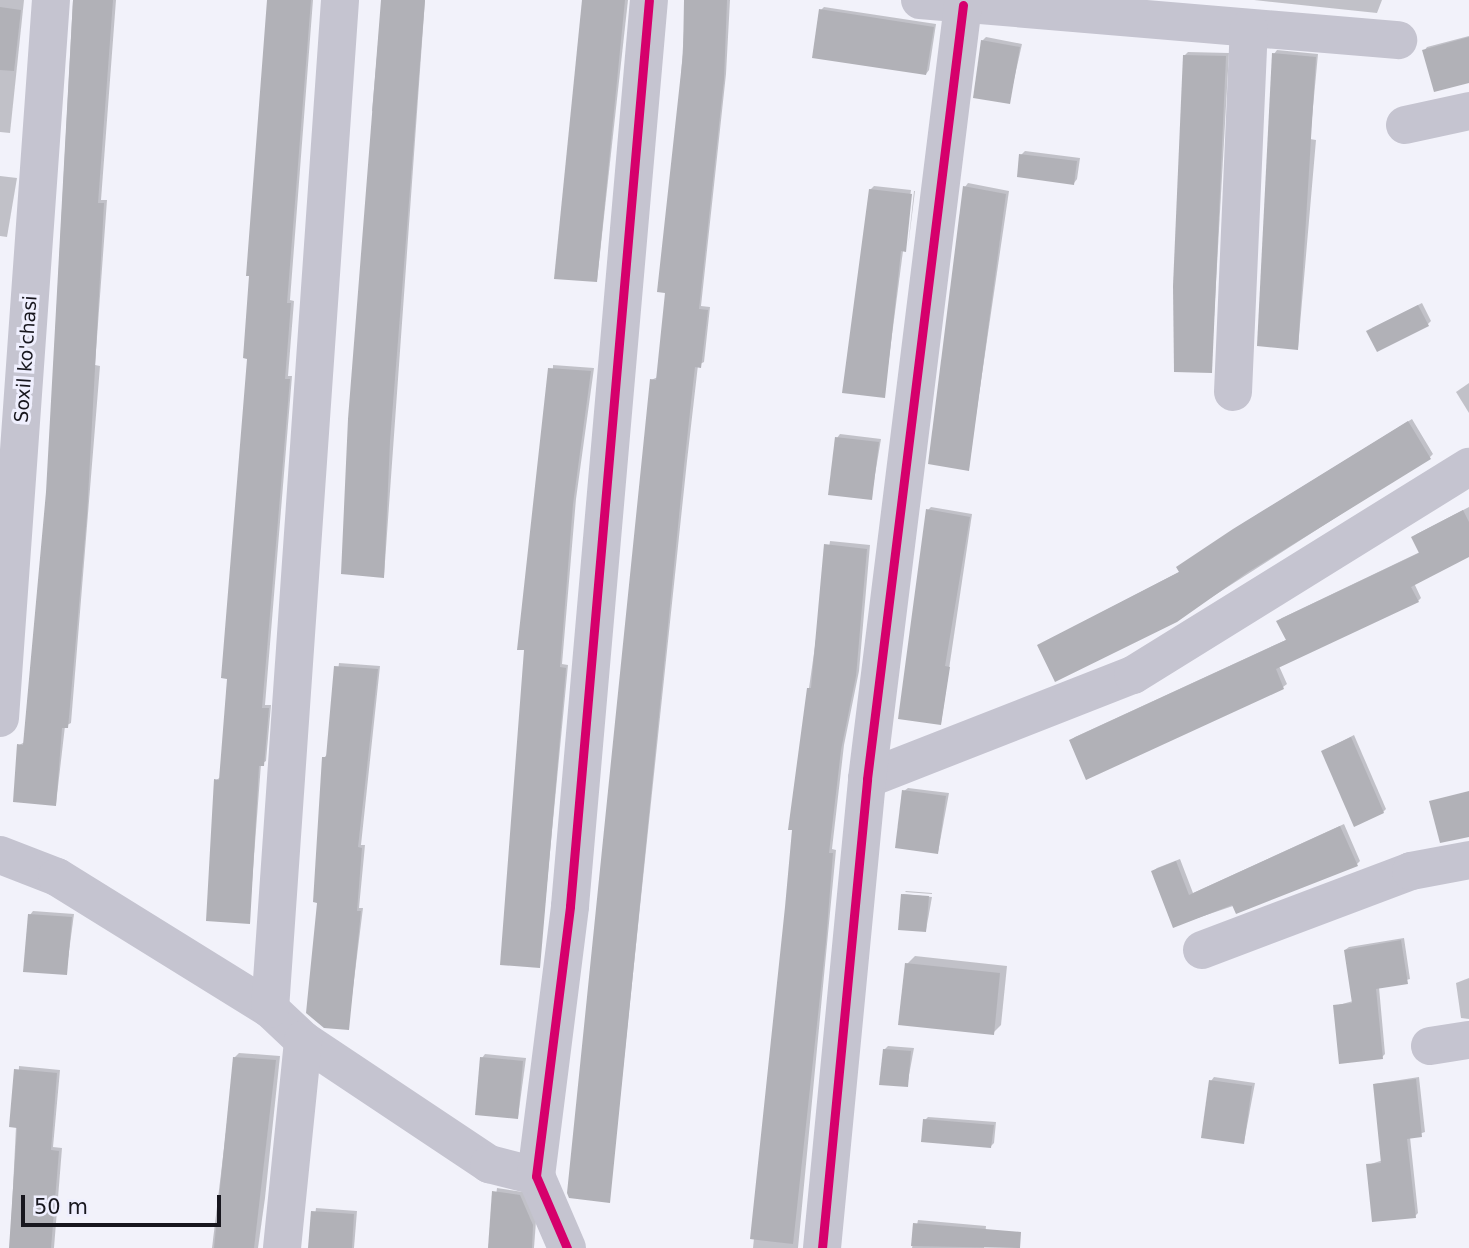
<!DOCTYPE html>
<style>
body{margin:0}
#map{position:relative;width:1469px;height:1248px;overflow:hidden;background:#f2f2fa;font-family:"DejaVu Sans",sans-serif}
div>[style]{position:absolute}
.shadow>*{inset:0;background:#0003}
.building>*{inset:0;background:#b1b1b7}
.minor>*{height:38px;margin:-19px;padding:0 19px;transform-origin:19px;border-radius:19px;background:#c5c4d0}
.cycleway>*{height:9px;margin:-4.5px;padding:0 4.5px;transform-origin:4.5px;border-radius:4.5px;background:#d6006c}
span{translate:-50% -50%;white-space:nowrap;text-align:center;line-height:1.15;-webkit-text-stroke:6px #efeffe;paint-order:stroke}
.street-label{font-size:19px;color:#18171e}
.scale{position:absolute;left:21px;top:1195px;width:200px;height:32px;box-sizing:border-box;border:4px solid #18171e;border-top:0;padding-left:9px;font-size:21px;line-height:24px;white-space:nowrap;color:#18171e;-webkit-text-stroke:5px #efeffe;paint-order:stroke}
</style>
<div id="map">
<div class="shadow">
<i style="clip-path:polygon(0 0,24px 0,10px 133px,0 132px)"></i>
<i style="clip-path:polygon(73px 0,116px 0,101px 200px,107px 200px,95px 365px,100px 366px,71px 723px,65px 726px,56px 804px,19px 745px,25px 742px,47px 492px)"></i>
<i style="clip-path:polygon(269px 0,313px 0,290px 300px,294px 301px,288px 376px,292px 376px,265px 705px,271px 705px,266px 761px,261px 764px,249px 922px,216px 780px,221px 777px,249px 357px)"></i>
<i style="clip-path:polygon(382px 0,425px 0,384px 576px,376px 112px,372px 111px)"></i>
<i style="clip-path:polygon(583px 0,628px 0,597px 280px)"></i>
<i style="clip-path:polygon(686px 0,730px 0,726px 74px,701px 306px,710px 307px,704px 362px,698px 365px,687px 461px,609px 1201px,651px 380px,658px 377px,667px 291px)"></i>
<i style="clip-path:polygon(1254px 0,1382px 0,1377px 13px)"></i>
<i style="clip-path:polygon(824px 7px,936px 24px,929px 70px,926px 74px,821px 10px)"></i>
<i style="clip-path:polygon(1469px 36px,1469px 81px,1424px 51px,1427px 47px)"></i>
<i style="clip-path:polygon(986px 37px,1022px 44px,1009px 102px,982px 41px)"></i>
<i style="clip-path:polygon(1277px 50px,1318px 54px,1310px 139px,1316px 140px,1298px 348px,1274px 54px)"></i>
<i style="clip-path:polygon(1188px 52px,1229px 53px,1211px 371px,1185px 55px)"></i>
<i style="clip-path:polygon(1025px 151px,1080px 158px,1077px 179px,1074px 183px,1021px 155px)"></i>
<i style="clip-path:polygon(0 176px,17px 178px,7px 237px,0 236px)"></i>
<i style="clip-path:polygon(968px 183px,1009px 191px,968px 469px,965px 187px)"></i>
<i style="clip-path:polygon(874px 186px,911px 190px,884px 396px,870px 190px)"></i>
<i style="clip-path:polygon(914px 191px,915px 191px,908px 247px)"></i>
<i style="clip-path:polygon(1422px 303px,1431px 321px,1428px 324px,1372px 328px)"></i>
<i style="clip-path:polygon(553px 365px,594px 368px,576px 499px,562px 664px,568px 665px,539px 966px)"></i>
<i style="clip-path:polygon(1469px 383px,1469px 413px,1456px 392px)"></i>
<i style="clip-path:polygon(1412px 419px,1433px 454px,1430px 457px,1176px 620px,1039px 645px,1181px 571px,1239px 526px)"></i>
<i style="clip-path:polygon(840px 434px,881px 439px,871px 498px,837px 438px)"></i>
<i style="clip-path:polygon(931px 507px,972px 514px,941px 723px,928px 510px)"></i>
<i style="clip-path:polygon(1469px 507px,1469px 555px,1414px 583px,1421px 598px,1418px 601px,1279px 666px,1287px 684px,1283px 687px,1087px 778px,1071px 740px,1075px 737px,1288px 639px,1278px 621px,1282px 618px,1420px 552px,1413px 537px,1417px 534px)"></i>
<i style="clip-path:polygon(830px 541px,870px 545px,859px 671px,844px 745px,832px 849px,836px 850px,798px 1248px,753px 1248px,809px 688px)"></i>
<i style="clip-path:polygon(339px 663px,380px 666px,361px 845px,365px 845px,359px 908px,363px 908px,348px 1028px,319px 901px,324px 758px,328px 753px)"></i>
<i style="clip-path:polygon(1354px 735px,1386px 809px,1383px 812px,1323px 751px)"></i>
<i style="clip-path:polygon(908px 788px,949px 793px,938px 852px,904px 791px)"></i>
<i style="clip-path:polygon(1344px 824px,1360px 861px,1357px 864px,1174px 926px,1153px 871px,1157px 868px,1180px 859px,1193px 893px)"></i>
<i style="clip-path:polygon(905px 892px,906px 891px,932px 893px,932px 894px)"></i>
<i style="clip-path:polygon(903px 894px,932px 897px,926px 930px,900px 928px)"></i>
<i style="clip-path:polygon(33px 911px,74px 914px,66px 974px,30px 915px)"></i>
<i style="clip-path:polygon(1404px 938px,1410px 979px,1379px 987px,1385px 1054px,1382px 1057px,1335px 1006px,1353px 1001px,1345px 950px,1349px 947px)"></i>
<i style="clip-path:polygon(915px 956px,1007px 966px,1001px 1025px,993px 1033px,907px 964px)"></i>
<i style="clip-path:polygon(1469px 978px,1469px 1019px,1461px 1018px,1456px 983px)"></i>
<i style="clip-path:polygon(888px 1046px,914px 1048px,907px 1086px,884px 1050px)"></i>
<i style="clip-path:polygon(239px 1053px,280px 1056px,265px 1198px,258px 1248px,212px 1248px,235px 1057px)"></i>
<i style="clip-path:polygon(485px 1054px,526px 1058px,518px 1117px,482px 1058px)"></i>
<i style="clip-path:polygon(19px 1066px,60px 1070px,53px 1147px,62px 1148px,54px 1248px,10px 1248px)"></i>
<i style="clip-path:polygon(1214px 1077px,1255px 1083px,1244px 1142px,1211px 1081px)"></i>
<i style="clip-path:polygon(1419px 1077px,1425px 1132px,1410px 1137px,1418px 1213px,1415px 1216px,1368px 1165px,1383px 1160px,1374px 1084px)"></i>
<i style="clip-path:polygon(928px 1117px,996px 1122px,994px 1143px,991px 1146px,925px 1120px)"></i>
<i style="clip-path:polygon(497px 1188px,523px 1192px,536px 1221px,534px 1248px,489px 1248px)"></i>
<i style="clip-path:polygon(316px 1208px,357px 1211px,354px 1248px,311px 1248px)"></i>
<i style="clip-path:polygon(918px 1220px,986px 1226px,984px 1248px,912px 1248px)"></i>
</div>
<div class="building">
<i style="clip-path:polygon(73px 0,113px 0,98px 203px,104px 203px,87px 515px,68px 728px,62px 728px,56px 806px,13px 802px,17px 744px,23px 745px,46px 492px)"></i>
<i style="clip-path:polygon(267px 0,311px 0,287px 303px,291px 303px,285px 379px,290px 379px,262px 708px,269px 708px,264px 766px,259px 766px,250px 924px,206px 921px,214px 779px,219px 780px,227px 679px,221px 678px,247px 359px,243px 358px,249px 276px,246px 276px)"></i>
<i style="clip-path:polygon(381px 0,425px 0,390px 441px,384px 578px,341px 574px,348px 419px)"></i>
<i style="clip-path:polygon(582px 0,625px 0,597px 282px,554px 279px)"></i>
<i style="clip-path:polygon(684px 0,727px 0,724px 79px,699px 309px,708px 310px,701px 368px,695px 367px,684px 466px,610px 1203px,569px 1198px,567px 1193px,650px 379px,656px 380px,665px 293px,657px 292px,683px 54px)"></i>
<i style="clip-path:polygon(0 7px,21px 10px,14px 71px,0 70px)"></i>
<i style="clip-path:polygon(819px 9px,934px 27px,926px 75px,812px 58px)"></i>
<i style="clip-path:polygon(1469px 37px,1469px 83px,1434px 92px,1422px 50px)"></i>
<i style="clip-path:polygon(981px 40px,1020px 47px,1010px 104px,973px 98px)"></i>
<i style="clip-path:polygon(1272px 53px,1316px 57px,1298px 350px,1257px 346px)"></i>
<i style="clip-path:polygon(1183px 55px,1226px 56px,1212px 373px,1174px 372px,1173px 286px)"></i>
<i style="clip-path:polygon(1019px 154px,1077px 161px,1074px 185px,1017px 177px)"></i>
<i style="clip-path:polygon(963px 186px,1006px 194px,969px 471px,928px 464px)"></i>
<i style="clip-path:polygon(869px 189px,912px 194px,906px 252px,901px 251px,885px 398px,842px 393px)"></i>
<i style="clip-path:polygon(1418px 305px,1429px 326px,1377px 352px,1366px 331px)"></i>
<i style="clip-path:polygon(548px 368px,591px 371px,573px 504px,560px 667px,566px 668px,540px 968px,500px 965px,524px 650px,517px 650px)"></i>
<i style="clip-path:polygon(1408px 421px,1431px 459px,1248px 572px,1177px 622px,1055px 682px,1037px 645px,1179px 572px,1176px 567px,1233px 529px)"></i>
<i style="clip-path:polygon(835px 437px,879px 442px,872px 500px,828px 495px)"></i>
<i style="clip-path:polygon(926px 509px,970px 517px,945px 666px,950px 667px,941px 725px,898px 719px)"></i>
<i style="clip-path:polygon(1463px 510px,1469px 522px,1469px 557px,1411px 587px,1419px 602px,1276px 669px,1284px 689px,1086px 780px,1069px 740px,1286px 640px,1276px 621px,1419px 553px,1411px 537px)"></i>
<i style="clip-path:polygon(824px 544px,867px 549px,856px 676px,841px 750px,829px 853px,833px 853px,826px 941px,793px 1244px,750px 1239px,785px 907px,792px 830px,788px 830px,807px 688px,811px 688px)"></i>
<i style="clip-path:polygon(334px 666px,378px 669px,358px 847px,362px 848px,357px 911px,361px 911px,349px 1030px,324px 1028px,306px 1013px,317px 903px,313px 902px,322px 757px,326px 757px)"></i>
<i style="clip-path:polygon(1351px 737px,1384px 813px,1354px 827px,1321px 751px)"></i>
<i style="clip-path:polygon(902px 790px,946px 796px,938px 854px,895px 848px)"></i>
<i style="clip-path:polygon(1469px 791px,1469px 837px,1440px 843px,1429px 801px)"></i>
<i style="clip-path:polygon(1340px 826px,1358px 866px,1236px 914px,1232px 905px,1173px 928px,1151px 871px,1176px 861px,1189px 895px)"></i>
<i style="clip-path:polygon(901px 894px,929px 896px,926px 932px,898px 930px)"></i>
<i style="clip-path:polygon(28px 914px,72px 917px,67px 975px,23px 972px)"></i>
<i style="clip-path:polygon(1401px 940px,1408px 984px,1376px 989px,1383px 1059px,1339px 1064px,1333px 1005px,1352px 1003px,1344px 950px)"></i>
<i style="clip-path:polygon(905px 963px,1000px 973px,994px 1035px,898px 1025px)"></i>
<i style="clip-path:polygon(883px 1049px,911px 1051px,908px 1087px,879px 1085px)"></i>
<i style="clip-path:polygon(233px 1057px,276px 1060px,254px 1248px,214px 1248px)"></i>
<i style="clip-path:polygon(480px 1057px,523px 1061px,518px 1119px,475px 1115px)"></i>
<i style="clip-path:polygon(14px 1069px,57px 1073px,51px 1150px,59px 1151px,51px 1248px,9px 1248px,17px 1128px,9px 1127px)"></i>
<i style="clip-path:polygon(1416px 1079px,1422px 1137px,1407px 1139px,1416px 1218px,1372px 1222px,1366px 1164px,1381px 1163px,1373px 1084px)"></i>
<i style="clip-path:polygon(1209px 1080px,1252px 1086px,1244px 1144px,1201px 1138px)"></i>
<i style="clip-path:polygon(923px 1119px,994px 1125px,991px 1148px,921px 1142px)"></i>
<i style="clip-path:polygon(492px 1191px,520px 1195px,533px 1225px,532px 1248px,488px 1248px)"></i>
<i style="clip-path:polygon(311px 1211px,354px 1214px,352px 1248px,308px 1248px)"></i>
<i style="clip-path:polygon(913px 1223px,1021px 1232px,1020px 1248px,911px 1246px)"></i>
</div>
<div class="minor">
<i style="left:920px;top:0;width:480px;rotate:4.8deg"></i>
<i style="left:1405px;top:125px;width:66px;rotate:-12.3deg"></i>
<i style="left:1233px;top:392px;width:364px;rotate:-87.5deg"></i>
<i style="left:0;top:718px;width:720px;rotate:-85.94deg"></i>
<i style="left:867px;top:779px;width:286px;rotate:-21.4deg"></i>
<i style="left:1133px;top:675px;width:395px;rotate:-31.8deg"></i>
<i style="left:0;top:855px;width:61px;rotate:21.1deg"></i>
<i style="left:57px;top:877px;width:251px;rotate:31.8deg"></i>
<i style="left:270px;top:1009px;width:45px;rotate:43.2deg"></i>
<i style="left:303px;top:1040px;width:224px;rotate:33.7deg"></i>
<i style="left:489px;top:1164px;width:49px;rotate:14.3deg"></i>
<i style="left:1202px;top:950px;width:223px;rotate:-20.7deg"></i>
<i style="left:1411px;top:871px;width:59px;rotate:-10.7deg"></i>
<i style="left:270px;top:1009px;width:1011px;rotate:-86.03deg"></i>
<i style="left:1430px;top:1046px;width:39px;rotate:-9deg"></i>
<i style="left:282px;top:1248px;width:209px;rotate:-84.2deg"></i>
<i style="left:567px;top:1248px;width:78px;rotate:-113.3deg"></i>
<i style="left:536px;top:1176px;width:272px;rotate:-82.8deg"></i>
<i style="left:570px;top:906px;width:909px;rotate:-85.02deg"></i>
<i style="left:822px;top:1248px;width:471px;rotate:-84.5deg"></i>
<i style="left:867px;top:779px;width:780px;rotate:-82.93deg"></i>
</div>
<div class="cycleway">
<i style="left:567px;top:1248px;width:78px;rotate:-113.3deg"></i>
<i style="left:536px;top:1176px;width:272px;rotate:-82.8deg"></i>
<i style="left:570px;top:906px;width:909px;rotate:-85.02deg"></i>
<i style="left:822px;top:1248px;width:471px;rotate:-84.5deg"></i>
<i style="left:867px;top:779px;width:780px;rotate:-82.93deg"></i>
</div>
<div class="street-label">
<span style="left:26px;top:359px;rotate:-86deg">Soxil ko'chasi</span>
</div>
<div class="scale">50 m</div>
</div>
